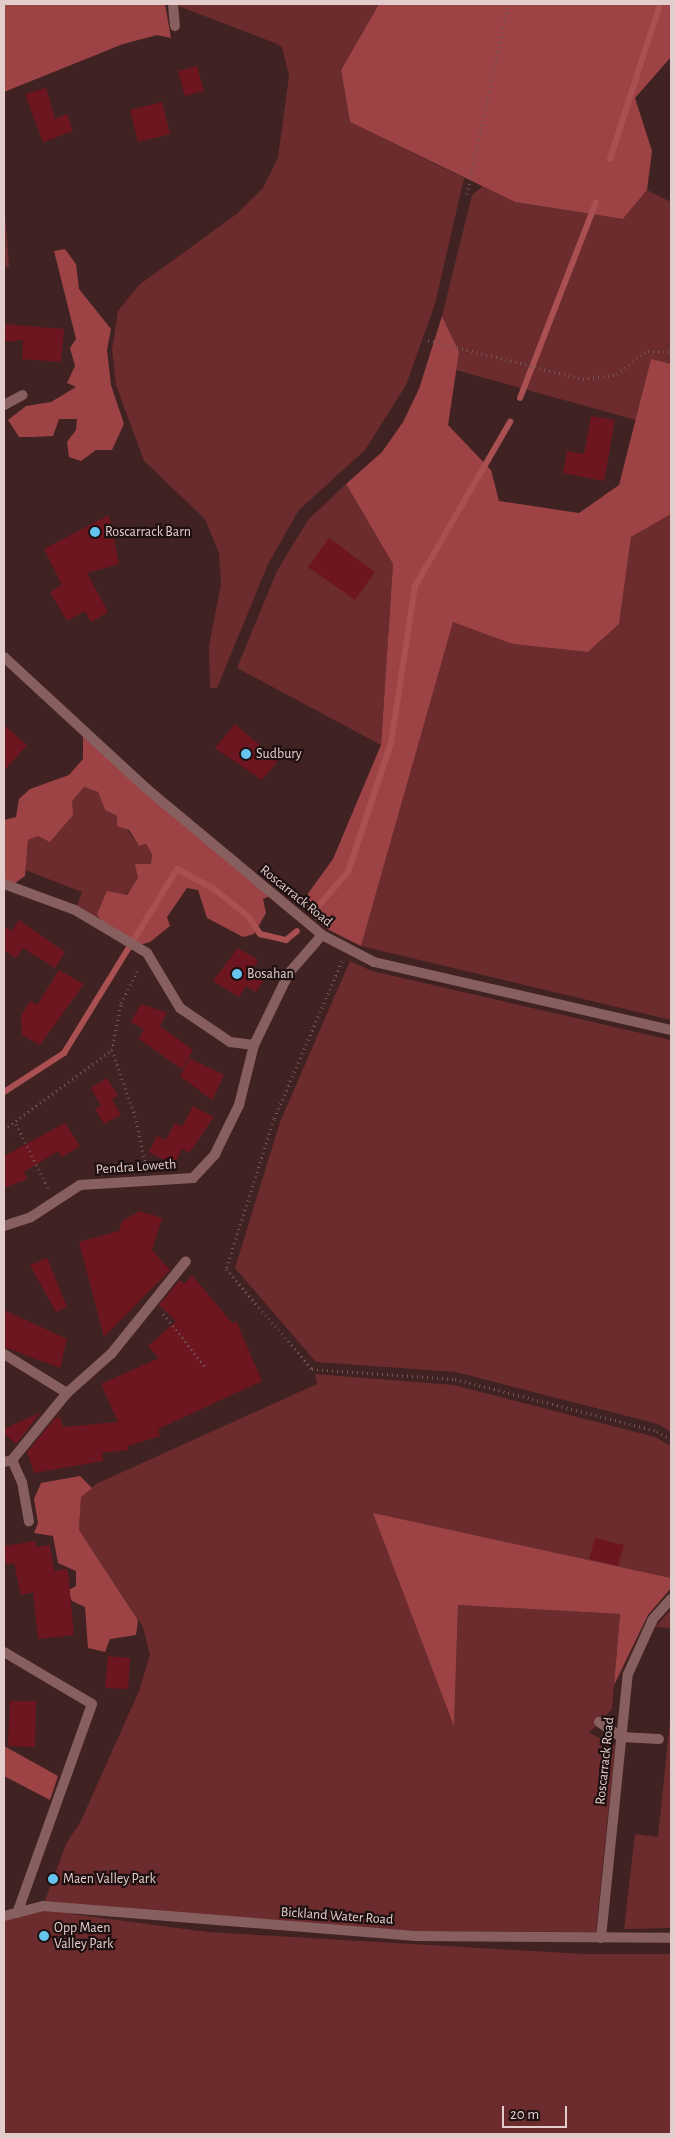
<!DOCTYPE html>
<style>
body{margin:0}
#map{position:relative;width:675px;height:2138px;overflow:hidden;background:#412222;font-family:"Alegreya Sans",sans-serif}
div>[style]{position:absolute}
.green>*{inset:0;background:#6c2b2d}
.forest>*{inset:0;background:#9d4346}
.stream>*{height:6px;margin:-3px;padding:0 3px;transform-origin:3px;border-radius:3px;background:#ab5052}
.building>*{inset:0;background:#6d1620}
.path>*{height:3px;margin-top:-1.5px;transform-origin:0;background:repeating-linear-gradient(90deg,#725656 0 1px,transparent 0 5px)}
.service>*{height:10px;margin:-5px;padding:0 5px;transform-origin:5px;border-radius:5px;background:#885f5f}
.minor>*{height:10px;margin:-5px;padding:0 5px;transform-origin:5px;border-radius:5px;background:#885f5f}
.tertiary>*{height:10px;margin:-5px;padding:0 5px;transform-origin:5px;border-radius:5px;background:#885f5f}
.dots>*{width:14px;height:14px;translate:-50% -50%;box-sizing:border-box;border:2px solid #1e1010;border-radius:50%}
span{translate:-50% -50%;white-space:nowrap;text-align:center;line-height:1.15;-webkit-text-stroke:4.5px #1e1010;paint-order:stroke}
.poi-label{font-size:14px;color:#e2cdcc}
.left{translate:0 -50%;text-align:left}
.street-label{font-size:14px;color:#e2cdcc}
.frame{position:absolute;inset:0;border:5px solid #e2cdcc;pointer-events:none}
.scale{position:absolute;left:502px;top:2106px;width:65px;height:22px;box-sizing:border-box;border:2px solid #e2cdcc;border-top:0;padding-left:6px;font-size:15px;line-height:18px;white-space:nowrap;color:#e2cdcc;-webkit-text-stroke:4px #1e1010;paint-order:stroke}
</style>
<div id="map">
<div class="green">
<i style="clip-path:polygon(173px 4px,379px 4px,341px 70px,350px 122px,464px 178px,435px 304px,406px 385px,365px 450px,299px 510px,268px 564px,217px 688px,210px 688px,209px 646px,221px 584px,219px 553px,205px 519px,144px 461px,116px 385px,112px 350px,118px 311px,139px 285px,238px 213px,263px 188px,278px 158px,289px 76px,282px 47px,275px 43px)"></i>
<i style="clip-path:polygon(483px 186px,515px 202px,623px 219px,647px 190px,671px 202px,671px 364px,651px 360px,636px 420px,456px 370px,459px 352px,442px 316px,472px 195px)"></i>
<i style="clip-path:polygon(4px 199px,9px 266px,4px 269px)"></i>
<i style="clip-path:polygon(346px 484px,393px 564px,381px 745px,237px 668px,277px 571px,308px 520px)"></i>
<i style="clip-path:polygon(671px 514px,671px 1020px,361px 946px,453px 621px,513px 644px,588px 652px,619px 624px,631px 536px)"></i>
<i style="clip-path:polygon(84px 787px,98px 792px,105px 810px,117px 816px,139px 846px,146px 844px,152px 854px,151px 864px,103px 923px,76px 909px,82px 892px,25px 870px,28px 840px,38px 836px)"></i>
<i style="clip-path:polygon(350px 961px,372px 971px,671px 1040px,671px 1432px,658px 1424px,456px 1372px,316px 1362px,235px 1268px,280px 1122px)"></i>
<i style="clip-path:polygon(315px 1374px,454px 1385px,655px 1437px,671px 1446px,671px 1578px,374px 1514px,454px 1724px,458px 1605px,620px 1614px,612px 1709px,589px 1733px,615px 1745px,596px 1932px,416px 1931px,44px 1903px,67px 1842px,80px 1823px,139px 1691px,150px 1655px,143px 1627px,79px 1530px,81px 1497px,96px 1484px,317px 1384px)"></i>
<i style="clip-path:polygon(671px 1610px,671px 1628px,655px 1627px)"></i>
<i style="clip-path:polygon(671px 1711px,671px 1928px,624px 1929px,635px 1834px,658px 1837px)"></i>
<i style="clip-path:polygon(70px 1908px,71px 1914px,208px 1932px,584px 1954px,671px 1954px,671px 2134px,4px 2134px,4px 1916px)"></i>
</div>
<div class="forest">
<i style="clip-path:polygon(4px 4px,165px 4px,171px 38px,157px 35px,123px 44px,4px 92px)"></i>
<i style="clip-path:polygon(379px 4px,671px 4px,671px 57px,635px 98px,652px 151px,647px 190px,623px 219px,515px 202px,350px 122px,341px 70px)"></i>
<i style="clip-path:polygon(65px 249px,76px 264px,79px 289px,111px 329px,107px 350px,111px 385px,124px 424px,112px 450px,96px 450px,81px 461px,69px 457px,67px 442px,76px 430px,77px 419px,59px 419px,53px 436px,33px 437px,19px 437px,8px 420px,26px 406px,51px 402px,76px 387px,67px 383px,75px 366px,70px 348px,76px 339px,54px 251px)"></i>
<i style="clip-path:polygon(442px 316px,459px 352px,448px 425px,491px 470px,499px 501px,579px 513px,619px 485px,651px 359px,671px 364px,671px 514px,631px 537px,619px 624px,588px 652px,513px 644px,453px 622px,361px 946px,327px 929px,299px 906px,333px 859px,381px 745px,393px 564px,346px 484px,382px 452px,403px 422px,419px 389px)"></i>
<i style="clip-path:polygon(83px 734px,270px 896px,263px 899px,266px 913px,254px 934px,243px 937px,207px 918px,198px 890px,187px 888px,167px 917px,170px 926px,150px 942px,140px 945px,103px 923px,97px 914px,107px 891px,127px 895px,138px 878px,135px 864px,151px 864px,152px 854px,146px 844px,139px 846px,129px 830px,117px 826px,117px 816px,105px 810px,98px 792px,84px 787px,72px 801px,73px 815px,50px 842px,38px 836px,28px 840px,25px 876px,14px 884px,4px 881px,4px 820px,16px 817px,19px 799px,30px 789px,69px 775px,83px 759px)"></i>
<i style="clip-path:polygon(80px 1476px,92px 1488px,81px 1497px,79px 1530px,138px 1620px,136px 1635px,110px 1639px,105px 1652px,88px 1648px,85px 1607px,72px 1601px,67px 1591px,76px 1586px,76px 1571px,58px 1563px,53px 1536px,34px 1533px,38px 1523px,34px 1499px,41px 1483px)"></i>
<i style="clip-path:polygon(373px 1513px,671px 1578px,671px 1588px,648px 1615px,614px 1685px,620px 1614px,458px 1605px,454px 1726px)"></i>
<i style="clip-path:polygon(4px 1746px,58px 1776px,50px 1800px,4px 1776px)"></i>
</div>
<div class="stream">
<i style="left:610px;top:159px;width:163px;rotate:-72.1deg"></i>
<i style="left:520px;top:398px;width:210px;rotate:-68.8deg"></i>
<i style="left:313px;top:912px;width:53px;rotate:-48.8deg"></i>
<i style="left:348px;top:872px;width:136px;rotate:-71.6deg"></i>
<i style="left:391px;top:743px;width:159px;rotate:-81.3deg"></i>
<i style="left:415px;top:586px;width:190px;rotate:-59.9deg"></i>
<i style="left:4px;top:1092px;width:72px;rotate:-33deg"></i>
<i style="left:64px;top:1053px;width:216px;rotate:-58.4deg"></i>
<i style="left:177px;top:869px;width:42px;rotate:28.4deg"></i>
<i style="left:214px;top:889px;width:43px;rotate:38.5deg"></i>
<i style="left:248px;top:916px;width:22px;rotate:56deg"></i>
<i style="left:260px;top:934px;width:27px;rotate:13deg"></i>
<i style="left:286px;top:940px;width:14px;rotate:-39deg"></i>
</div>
<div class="building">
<i style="clip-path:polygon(197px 66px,204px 91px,185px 96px,178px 71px)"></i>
<i style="clip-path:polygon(46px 88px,55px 119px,67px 114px,73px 131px,43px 142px,25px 94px)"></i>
<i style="clip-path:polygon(162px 102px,170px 134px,138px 142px,130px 110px)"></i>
<i style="clip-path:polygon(4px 324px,64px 329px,61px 362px,22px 359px,23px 340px,4px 342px)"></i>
<i style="clip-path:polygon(591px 416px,615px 420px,604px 481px,563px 473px,567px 451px,584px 454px)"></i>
<i style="clip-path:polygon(109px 515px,119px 564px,87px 573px,108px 612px,91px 622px,85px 611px,67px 621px,50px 592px,62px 585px,44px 549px)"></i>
<i style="clip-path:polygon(329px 538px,375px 572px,355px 600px,308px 567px)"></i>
<i style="clip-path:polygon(235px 724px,278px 761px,262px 780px,215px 748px)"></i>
<i style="clip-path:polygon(4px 725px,27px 745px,4px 771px)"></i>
<i style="clip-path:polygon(19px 920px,65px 952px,55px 968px,23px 948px,16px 958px,4px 950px,4px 926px,12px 931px)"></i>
<i style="clip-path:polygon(238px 948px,258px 960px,252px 970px,265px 978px,256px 992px,246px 986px,239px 997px,213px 981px)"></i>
<i style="clip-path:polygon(59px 970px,84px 984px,40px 1045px,22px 1035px,21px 1016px,30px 1001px,37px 1005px)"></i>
<i style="clip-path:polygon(141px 1004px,167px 1013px,157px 1031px,160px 1026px,193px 1050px,182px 1069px,139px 1039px,144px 1029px,131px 1022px)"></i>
<i style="clip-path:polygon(189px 1058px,224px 1075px,212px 1100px,180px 1076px)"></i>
<i style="clip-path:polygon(107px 1078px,118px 1096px,112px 1099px,121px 1115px,104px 1124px,95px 1109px,107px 1102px,101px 1106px,91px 1088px)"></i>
<i style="clip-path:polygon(193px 1106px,214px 1117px,189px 1153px,182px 1149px,174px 1165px,149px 1152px,157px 1136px,166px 1140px,175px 1123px,182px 1127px)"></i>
<i style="clip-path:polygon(65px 1123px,80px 1146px,62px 1157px,58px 1151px,24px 1172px,27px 1179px,4px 1188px,4px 1156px)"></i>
<i style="clip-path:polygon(140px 1211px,162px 1218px,152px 1250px,170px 1270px,104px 1337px,79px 1242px,119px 1231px,122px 1221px)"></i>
<i style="clip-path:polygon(47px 1258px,67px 1307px,56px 1312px,30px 1265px)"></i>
<i style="clip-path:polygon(192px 1275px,233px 1324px,236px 1321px,262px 1381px,158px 1429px,160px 1436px,128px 1446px,128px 1450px,102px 1453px,103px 1461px,34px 1473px,27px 1452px,55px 1418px,60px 1417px,63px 1427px,118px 1422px,101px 1384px,159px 1358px,148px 1346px,176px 1321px,159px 1305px,180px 1280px,184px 1284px)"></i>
<i style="clip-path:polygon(4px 1310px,67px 1339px,60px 1368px,4px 1347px)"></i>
<i style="clip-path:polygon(41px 1412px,16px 1444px,4px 1433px,4px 1429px)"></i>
<i style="clip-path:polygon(595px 1538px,624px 1545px,618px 1566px,589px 1559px)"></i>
<i style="clip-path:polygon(35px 1541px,36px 1547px,50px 1545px,54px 1571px,66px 1569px,68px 1572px,74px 1635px,38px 1639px,33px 1592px,21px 1595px,14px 1563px,6px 1565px,4px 1546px)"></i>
<i style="clip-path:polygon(108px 1656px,130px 1658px,128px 1689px,105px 1688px)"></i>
<i style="clip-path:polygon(10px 1701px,36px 1701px,35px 1747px,8px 1746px)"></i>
</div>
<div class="path">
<i style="left:467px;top:194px;width:194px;rotate:-77.8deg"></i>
<i style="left:428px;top:340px;width:160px;rotate:14.1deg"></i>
<i style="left:583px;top:379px;width:34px;rotate:-8deg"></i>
<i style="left:617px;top:374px;width:39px;rotate:-37deg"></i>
<i style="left:648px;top:351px;width:23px;rotate:2deg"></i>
<i style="left:342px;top:961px;width:172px;rotate:113.3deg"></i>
<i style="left:274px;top:1119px;width:157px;rotate:107.7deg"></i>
<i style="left:226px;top:1269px;width:132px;rotate:49.3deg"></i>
<i style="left:312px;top:1369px;width:143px;rotate:4deg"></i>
<i style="left:455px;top:1379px;width:209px;rotate:14.4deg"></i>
<i style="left:657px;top:1431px;width:16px;rotate:30deg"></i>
<i style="left:112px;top:1050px;width:70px;rotate:70.8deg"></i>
<i style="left:135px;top:1116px;width:51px;rotate:77.6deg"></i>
<i style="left:16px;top:1124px;width:72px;rotate:63.4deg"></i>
<i style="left:4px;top:1130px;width:134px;rotate:-36.5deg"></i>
<i style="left:112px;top:1050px;width:48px;rotate:-79.2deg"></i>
<i style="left:121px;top:1003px;width:39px;rotate:-63deg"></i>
<i style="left:163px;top:1314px;width:67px;rotate:51.1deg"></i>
</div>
<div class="service">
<i style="left:173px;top:4px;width:22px;rotate:85deg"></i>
<i style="left:4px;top:1354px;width:74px;rotate:31.8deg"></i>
<i style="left:67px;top:1393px;width:59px;rotate:-41.6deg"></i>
<i style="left:111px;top:1354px;width:119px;rotate:-51.1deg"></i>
<i style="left:12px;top:1460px;width:24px;rotate:66deg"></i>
<i style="left:22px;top:1482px;width:40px;rotate:80deg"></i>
<i style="left:4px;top:1462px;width:8px;rotate:-14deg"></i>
<i style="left:12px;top:1460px;width:87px;rotate:-50.6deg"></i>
<i style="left:4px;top:1652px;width:102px;rotate:30.6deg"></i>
<i style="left:92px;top:1704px;width:222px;rotate:109.7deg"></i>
<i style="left:599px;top:1722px;width:27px;rotate:34deg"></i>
<i style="left:621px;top:1737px;width:38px;rotate:3deg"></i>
</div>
<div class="minor">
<i style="left:4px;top:405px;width:21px;rotate:-28deg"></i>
<i style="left:4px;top:657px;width:195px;rotate:42.7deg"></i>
<i style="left:147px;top:789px;width:228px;rotate:39.8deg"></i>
<i style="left:322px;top:935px;width:59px;rotate:27.4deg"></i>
<i style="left:374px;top:962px;width:305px;rotate:12.9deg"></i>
<i style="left:4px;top:884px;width:76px;rotate:20.1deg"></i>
<i style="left:75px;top:910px;width:84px;rotate:30.8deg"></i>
<i style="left:147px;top:953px;width:64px;rotate:59deg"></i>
<i style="left:180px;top:1008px;width:60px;rotate:34.2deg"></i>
<i style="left:230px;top:1042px;width:24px;rotate:7deg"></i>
<i style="left:254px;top:1045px;width:80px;rotate:-64.1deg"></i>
<i style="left:289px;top:973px;width:50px;rotate:-49deg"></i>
<i style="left:4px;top:1226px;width:28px;rotate:-18deg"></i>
<i style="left:31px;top:1217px;width:59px;rotate:-33.1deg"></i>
<i style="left:80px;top:1185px;width:113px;rotate:-3.5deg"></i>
<i style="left:193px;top:1178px;width:33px;rotate:-47deg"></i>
<i style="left:215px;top:1154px;width:55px;rotate:-63.9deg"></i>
<i style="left:239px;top:1105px;width:62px;rotate:-76deg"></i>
<i style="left:601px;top:1938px;width:265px;rotate:-84.2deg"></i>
<i style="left:628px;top:1674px;width:60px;rotate:-65.6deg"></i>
<i style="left:653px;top:1619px;width:27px;rotate:-48deg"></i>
</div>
<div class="tertiary">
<i style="left:4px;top:1916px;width:40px;rotate:-14.4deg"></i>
<i style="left:43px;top:1906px;width:374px;rotate:4.6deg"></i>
<i style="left:416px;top:1936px;width:255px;rotate:0.4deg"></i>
</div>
<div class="dots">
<i style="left:95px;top:532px;background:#67c4ef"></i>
<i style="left:246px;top:754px;background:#67c4ef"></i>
<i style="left:237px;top:974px;background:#67c4ef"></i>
<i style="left:53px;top:1879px;background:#67c4ef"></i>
<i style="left:44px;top:1936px;background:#67c4ef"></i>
</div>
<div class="poi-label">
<span class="left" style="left:105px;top:532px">Roscarrack Barn</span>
<span class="left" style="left:256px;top:754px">Sudbury</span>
<span class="left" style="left:247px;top:974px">Bosahan</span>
<span class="left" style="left:63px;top:1879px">Maen Valley Park</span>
<span class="left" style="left:54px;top:1936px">Opp Maen<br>Valley Park</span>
</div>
<div class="street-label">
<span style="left:296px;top:896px;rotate:39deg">Roscarrack Road</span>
<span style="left:136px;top:1167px;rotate:-4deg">Pendra Loweth</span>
<span style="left:605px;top:1761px;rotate:-84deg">Roscarrack Road</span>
<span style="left:337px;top:1916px;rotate:4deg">Bickland Water Road</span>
</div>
<div class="frame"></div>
<div class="scale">20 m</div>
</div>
